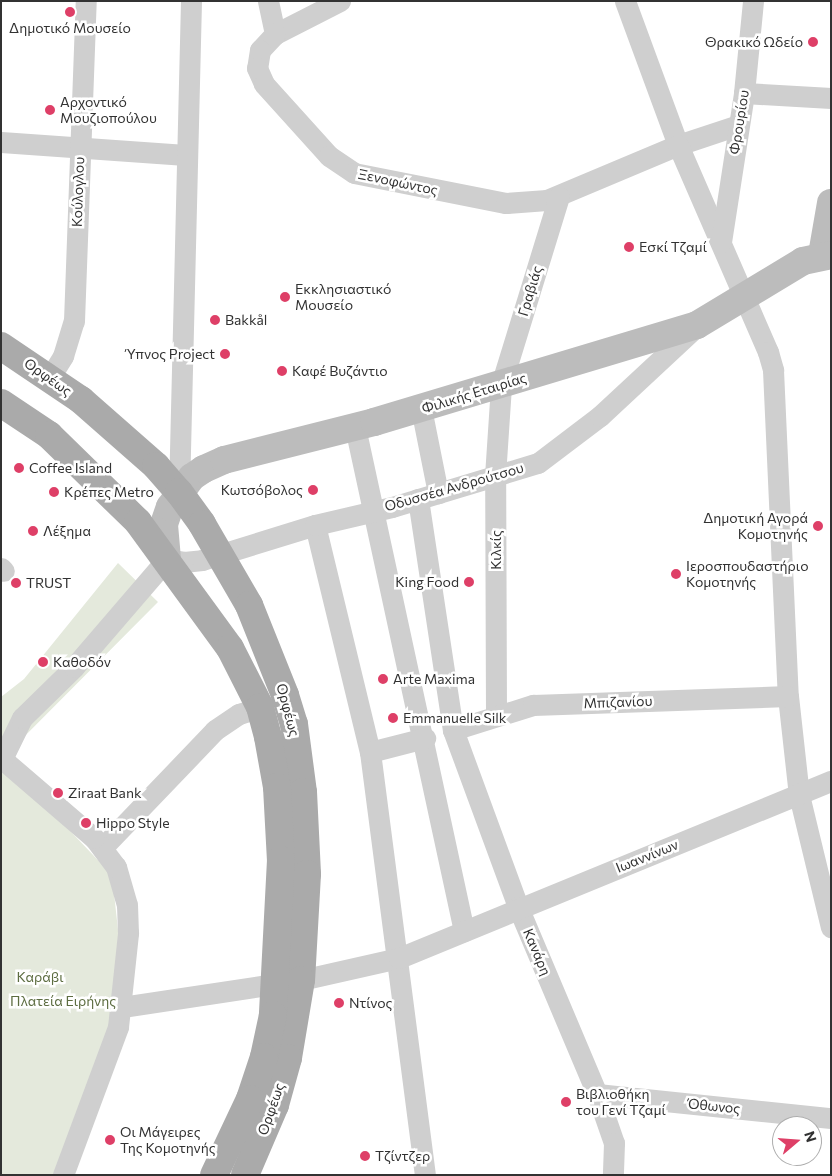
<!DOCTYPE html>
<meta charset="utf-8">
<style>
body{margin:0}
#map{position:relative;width:832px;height:1176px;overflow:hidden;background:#fff;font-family:Commissioner,sans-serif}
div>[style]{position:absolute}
.green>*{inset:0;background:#e4e9dc}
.street>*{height:21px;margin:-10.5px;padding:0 10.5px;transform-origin:10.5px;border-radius:10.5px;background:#cfcfcf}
.secondary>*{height:28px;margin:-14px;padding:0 14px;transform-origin:14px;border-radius:14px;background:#bcbcbc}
.primary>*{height:28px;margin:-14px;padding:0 14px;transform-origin:14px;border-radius:14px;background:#aaa}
.dots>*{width:14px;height:14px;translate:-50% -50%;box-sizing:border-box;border:2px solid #fff;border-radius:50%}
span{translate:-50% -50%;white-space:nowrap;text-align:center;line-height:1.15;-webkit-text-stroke:5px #fff;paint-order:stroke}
.poi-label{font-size:14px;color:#323232}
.right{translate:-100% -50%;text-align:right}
.left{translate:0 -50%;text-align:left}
.street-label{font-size:14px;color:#323232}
.park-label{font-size:14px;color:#5d6d41}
.frame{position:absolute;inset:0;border:2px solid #323232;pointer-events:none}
.north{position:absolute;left:772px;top:1116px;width:50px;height:50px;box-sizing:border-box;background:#fff;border:1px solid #adadad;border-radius:50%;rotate:72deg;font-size:14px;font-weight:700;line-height:20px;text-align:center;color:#323232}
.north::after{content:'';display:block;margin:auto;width:18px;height:22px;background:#de3f67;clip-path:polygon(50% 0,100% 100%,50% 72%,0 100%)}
</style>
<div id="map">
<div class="green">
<i style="clip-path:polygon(118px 563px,158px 602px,2px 759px,112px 875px,126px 1003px,65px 1175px,1px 1175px,1px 697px,24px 679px)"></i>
</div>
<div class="street">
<i style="left:268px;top:1px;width:34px;rotate:78deg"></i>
<i style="left:340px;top:1px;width:73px;rotate:153.1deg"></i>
<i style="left:275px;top:34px;width:22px;rotate:133deg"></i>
<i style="left:260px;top:50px;width:18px;rotate:99deg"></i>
<i style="left:257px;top:68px;width:17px;rotate:66deg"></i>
<i style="left:264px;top:84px;width:97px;rotate:47.9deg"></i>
<i style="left:329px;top:156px;width:30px;rotate:34deg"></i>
<i style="left:354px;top:173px;width:155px;rotate:11.2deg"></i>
<i style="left:506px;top:203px;width:41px;rotate:-4.2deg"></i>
<i style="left:547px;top:200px;width:142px;rotate:-22.8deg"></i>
<i style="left:678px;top:145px;width:63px;rotate:-18.4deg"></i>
<i style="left:625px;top:1px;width:153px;rotate:69.8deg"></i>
<i style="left:678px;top:145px;width:226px;rotate:66.5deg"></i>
<i style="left:768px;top:352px;width:19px;rotate:74deg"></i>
<i style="left:773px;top:370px;width:326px;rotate:87.4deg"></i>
<i style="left:788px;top:696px;width:100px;rotate:83.7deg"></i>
<i style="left:799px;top:795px;width:136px;rotate:76.4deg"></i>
<i style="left:744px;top:93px;width:87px;rotate:3.3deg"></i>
<i style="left:1px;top:142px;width:185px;rotate:4deg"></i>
<i style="left:721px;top:242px;width:151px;rotate:-81.2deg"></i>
<i style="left:744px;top:93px;width:92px;rotate:-84.4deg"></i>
<i style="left:50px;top:377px;width:25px;rotate:-58deg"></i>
<i style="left:63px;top:356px;width:37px;rotate:-73deg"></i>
<i style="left:74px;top:321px;width:320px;rotate:-87.9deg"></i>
<i style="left:421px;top:408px;width:87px;rotate:78.7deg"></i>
<i style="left:355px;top:427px;width:516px;rotate:77.8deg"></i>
<i style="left:179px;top:492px;width:491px;rotate:-88.6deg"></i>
<i style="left:418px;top:499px;width:234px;rotate:81.4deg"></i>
<i style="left:453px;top:730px;width:189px;rotate:69.8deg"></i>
<i style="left:518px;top:907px;width:203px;rotate:67.1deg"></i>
<i style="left:597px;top:1094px;width:52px;rotate:70.9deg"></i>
<i style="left:614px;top:1143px;width:32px;rotate:92deg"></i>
<i style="left:315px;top:525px;width:234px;rotate:76.4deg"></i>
<i style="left:370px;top:752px;width:427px;rotate:82.6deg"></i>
<i style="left:1px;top:568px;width:4px;rotate:45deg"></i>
<i style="left:496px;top:715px;width:239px;rotate:-90.2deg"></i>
<i style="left:495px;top:476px;width:91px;rotate:-86.2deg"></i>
<i style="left:501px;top:385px;width:197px;rotate:-72.9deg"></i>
<i style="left:453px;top:730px;width:84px;rotate:-17.4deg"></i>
<i style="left:533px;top:705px;width:255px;rotate:-2deg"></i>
<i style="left:370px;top:752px;width:57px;rotate:-14.3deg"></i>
<i style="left:102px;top:848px;width:163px;rotate:-46.2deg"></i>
<i style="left:215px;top:730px;width:29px;rotate:-34deg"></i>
<i style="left:239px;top:714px;width:22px;rotate:-18deg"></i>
<i style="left:122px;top:1007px;width:181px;rotate:-8.6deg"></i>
<i style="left:301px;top:980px;width:100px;rotate:-12.7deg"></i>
<i style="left:399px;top:958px;width:467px;rotate:-22.3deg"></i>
<i style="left:597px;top:1094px;width:235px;rotate:5.9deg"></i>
<i style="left:63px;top:1175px;width:158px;rotate:-69.6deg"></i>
<i style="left:118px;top:1027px;width:95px;rotate:-83.9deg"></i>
<i style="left:128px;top:933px;width:28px;rotate:-92deg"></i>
<i style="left:127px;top:905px;width:40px;rotate:-106deg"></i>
<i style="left:116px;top:867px;width:36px;rotate:-127deg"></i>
<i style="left:94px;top:838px;width:121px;rotate:-139.3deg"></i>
<i style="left:2px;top:759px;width:46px;rotate:-64deg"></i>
<i style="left:22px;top:718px;width:73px;rotate:-44.4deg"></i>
<i style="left:74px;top:667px;width:143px;rotate:-49.3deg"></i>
<i style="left:167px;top:559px;width:17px;rotate:10deg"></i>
<i style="left:184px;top:562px;width:18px;rotate:-6deg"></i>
<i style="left:202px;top:560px;width:118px;rotate:-17.2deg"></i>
<i style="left:315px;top:525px;width:79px;rotate:-13.2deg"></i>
<i style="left:392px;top:507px;width:152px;rotate:-16.8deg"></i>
<i style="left:538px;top:463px;width:78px;rotate:-37.2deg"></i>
<i style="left:600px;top:416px;width:132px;rotate:-42.9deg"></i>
</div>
<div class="secondary">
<i style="left:822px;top:255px;width:53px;rotate:-80.2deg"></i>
<i style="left:167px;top:559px;width:35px;rotate:-95deg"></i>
<i style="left:164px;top:524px;width:18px;rotate:-71deg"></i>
<i style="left:170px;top:507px;width:37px;rotate:-54deg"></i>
<i style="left:192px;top:477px;width:14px;rotate:-34deg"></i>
<i style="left:204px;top:469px;width:22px;rotate:-24deg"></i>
<i style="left:224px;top:460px;width:155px;rotate:-14.2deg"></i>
<i style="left:374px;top:422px;width:337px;rotate:-16.7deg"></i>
<i style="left:697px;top:325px;width:124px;rotate:-31.1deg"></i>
<i style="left:803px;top:261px;width:29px;rotate:-12deg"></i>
</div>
<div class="primary">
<i style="left:1px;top:346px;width:97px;rotate:34deg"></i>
<i style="left:81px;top:400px;width:100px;rotate:41.3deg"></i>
<i style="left:156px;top:466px;width:35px;rotate:49deg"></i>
<i style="left:179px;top:492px;width:39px;rotate:54deg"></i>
<i style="left:202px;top:524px;width:94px;rotate:59.9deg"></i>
<i style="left:249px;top:605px;width:97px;rotate:68.2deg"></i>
<i style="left:285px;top:695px;width:30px;rotate:73deg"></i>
<i style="left:294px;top:724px;width:69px;rotate:82.5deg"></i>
<i style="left:303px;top:792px;width:82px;rotate:87.2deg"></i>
<i style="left:307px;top:874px;width:106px;rotate:93.2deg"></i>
<i style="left:301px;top:980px;width:79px;rotate:99.5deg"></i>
<i style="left:288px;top:1058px;width:49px;rotate:105.5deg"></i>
<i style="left:275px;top:1105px;width:76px;rotate:113.2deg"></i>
<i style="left:1px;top:403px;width:58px;rotate:33.7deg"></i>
<i style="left:49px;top:435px;width:124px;rotate:44.3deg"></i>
<i style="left:138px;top:522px;width:156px;rotate:53.9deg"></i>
<i style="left:230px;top:648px;width:66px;rotate:63deg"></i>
<i style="left:260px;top:707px;width:31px;rotate:75deg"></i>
<i style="left:268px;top:737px;width:51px;rotate:79.8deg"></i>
<i style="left:277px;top:787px;width:73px;rotate:86.9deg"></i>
<i style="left:281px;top:860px;width:155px;rotate:93deg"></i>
<i style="left:273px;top:1015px;width:43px;rotate:102.1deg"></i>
<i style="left:264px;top:1057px;width:44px;rotate:108.4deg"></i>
<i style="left:250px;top:1099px;width:84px;rotate:115.3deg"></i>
</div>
<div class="dots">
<i style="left:70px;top:12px;background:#de3f67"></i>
<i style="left:813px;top:42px;background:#de3f67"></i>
<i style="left:50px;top:110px;background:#de3f67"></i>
<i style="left:629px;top:247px;background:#de3f67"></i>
<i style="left:285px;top:297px;background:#de3f67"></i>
<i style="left:215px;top:320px;background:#de3f67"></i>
<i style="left:225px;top:354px;background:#de3f67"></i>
<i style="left:282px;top:371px;background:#de3f67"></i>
<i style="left:19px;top:468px;background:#de3f67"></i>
<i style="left:313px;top:490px;background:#de3f67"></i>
<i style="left:54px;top:492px;background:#de3f67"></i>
<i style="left:818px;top:526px;background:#de3f67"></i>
<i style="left:33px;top:531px;background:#de3f67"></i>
<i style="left:676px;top:574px;background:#de3f67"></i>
<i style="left:469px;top:582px;background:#de3f67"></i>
<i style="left:16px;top:583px;background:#de3f67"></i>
<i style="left:43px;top:662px;background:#de3f67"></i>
<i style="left:383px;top:679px;background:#de3f67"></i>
<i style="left:393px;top:718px;background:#de3f67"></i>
<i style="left:58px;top:793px;background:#de3f67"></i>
<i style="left:86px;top:823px;background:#de3f67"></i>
<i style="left:339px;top:1003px;background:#de3f67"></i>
<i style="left:566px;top:1102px;background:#de3f67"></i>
<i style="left:110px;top:1140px;background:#de3f67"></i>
<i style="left:365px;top:1156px;background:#de3f67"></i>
</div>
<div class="poi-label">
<span style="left:70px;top:28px">Δημοτικό Μουσείο</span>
<span class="right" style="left:803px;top:42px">Θρακικό Ωδείο</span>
<span class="left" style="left:60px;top:110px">Αρχοντικό<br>Μουζιοπούλου</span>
<span class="left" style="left:639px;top:247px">Εσκί Τζαμί</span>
<span class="left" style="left:295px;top:297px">Εκκλησιαστικό<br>Μουσείο</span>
<span class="left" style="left:225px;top:320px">Bakkål</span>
<span class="right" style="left:215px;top:354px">Ύπνος Project</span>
<span class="left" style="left:292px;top:371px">Καφέ Βυζάντιο</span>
<span class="left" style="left:29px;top:468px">Coffee Island</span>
<span class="right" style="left:303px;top:490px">Κωτσόβολος</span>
<span class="left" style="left:64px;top:492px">Κρέπες Metro</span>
<span class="right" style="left:808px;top:526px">Δημοτική Αγορά<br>Κομοτηνής</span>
<span class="left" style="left:43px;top:531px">Λέξημα</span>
<span class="left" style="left:686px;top:574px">Ιεροσπουδαστήριο<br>Κομοτηνής</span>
<span class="right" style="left:459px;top:582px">King Food</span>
<span class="left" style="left:26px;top:583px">TRUST</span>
<span class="left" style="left:53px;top:662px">Καθοδόν</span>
<span class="left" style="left:393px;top:679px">Arte Maxima</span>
<span class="left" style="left:403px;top:718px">Emmanuelle Silk</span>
<span class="left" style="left:68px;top:793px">Ziraat Bank</span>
<span class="left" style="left:96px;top:823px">Hippo Style</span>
<span class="left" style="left:349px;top:1003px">Ντίνος</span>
<span class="left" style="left:576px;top:1102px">Βιβλιοθήκη<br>του Γενί Τζαμί</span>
<span class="left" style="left:120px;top:1140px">Οι Μάγειρες<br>Της Κομοτηνής</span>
<span class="left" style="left:375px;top:1156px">Τζίντζερ</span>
</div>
<div class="street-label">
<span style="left:739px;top:122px;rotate:-81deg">Φρουρίου</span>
<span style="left:398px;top:182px;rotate:12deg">Ξενοφώντος</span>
<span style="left:78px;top:192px;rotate:-88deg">Κούλογλου</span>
<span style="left:530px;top:291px;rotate:-73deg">Γραβιάς</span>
<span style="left:48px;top:377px;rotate:35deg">Ορφέως</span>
<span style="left:474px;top:393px;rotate:-17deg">Φιλικής Εταιρίας</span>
<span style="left:454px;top:487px;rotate:-16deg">Οδυσσέα Ανδρούτσου</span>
<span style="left:496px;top:550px;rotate:-90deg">Κιλκίς</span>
<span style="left:618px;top:702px;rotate:-2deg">Μπιζανίου</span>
<span style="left:288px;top:710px;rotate:75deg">Ορφέως</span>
<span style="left:647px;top:856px;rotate:-22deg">Ιωαννίνων</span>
<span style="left:537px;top:952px;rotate:67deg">Κανάρη</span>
<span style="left:714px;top:1106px;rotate:6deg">Όθωνος</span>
<span style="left:271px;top:1109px;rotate:-71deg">Ορφέως</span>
</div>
<div class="park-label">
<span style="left:40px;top:977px">Καράβι</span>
<span style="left:63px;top:1001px">Πλατεία Ειρήνης</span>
</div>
<div class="frame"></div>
<div class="north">N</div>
</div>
